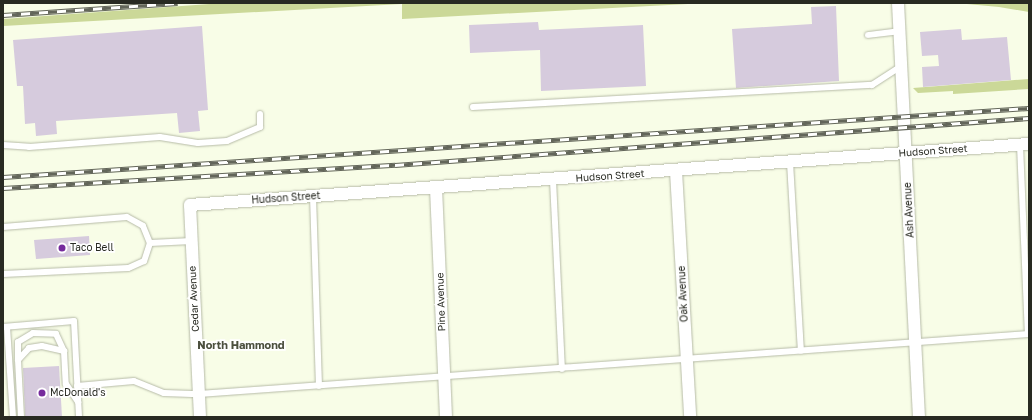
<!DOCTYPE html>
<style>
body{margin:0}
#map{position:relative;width:1032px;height:420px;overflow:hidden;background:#f8fde7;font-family:"Golos Text",sans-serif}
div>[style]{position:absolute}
.green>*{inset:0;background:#cbd898}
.building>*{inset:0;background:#d6cbdd}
.roads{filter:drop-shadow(0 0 1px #b6bba7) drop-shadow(0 0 1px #b6bba7)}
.lane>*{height:6px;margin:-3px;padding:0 3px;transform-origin:3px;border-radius:3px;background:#fff}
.street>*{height:12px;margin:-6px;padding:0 6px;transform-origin:6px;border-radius:6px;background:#fff}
.rail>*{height:4.5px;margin-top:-2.25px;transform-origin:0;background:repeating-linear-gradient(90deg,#fff 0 9px,#63665a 0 18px);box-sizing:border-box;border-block:1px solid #63665a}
.dots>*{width:11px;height:11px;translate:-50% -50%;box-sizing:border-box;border:2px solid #fff;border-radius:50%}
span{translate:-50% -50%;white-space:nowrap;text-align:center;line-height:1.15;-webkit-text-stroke:3.5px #fff;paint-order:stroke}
.street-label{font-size:10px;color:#282a22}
.poi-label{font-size:10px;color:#282a22}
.left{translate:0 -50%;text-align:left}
.neighbourhood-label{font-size:11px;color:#4c503e;font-weight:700}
.frame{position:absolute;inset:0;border:4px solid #282a22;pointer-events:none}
</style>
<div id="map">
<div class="green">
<i style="clip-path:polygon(223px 3px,707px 3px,402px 19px,402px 4px,3px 26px,3px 19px)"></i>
<i style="clip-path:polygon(956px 3px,1029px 3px,1029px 12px,999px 7px)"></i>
<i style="clip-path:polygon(1029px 79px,1029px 89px,953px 94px,953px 91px,918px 93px,913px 88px)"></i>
</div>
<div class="building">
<i style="clip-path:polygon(836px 6px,839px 81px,736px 88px,732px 29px,812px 24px,811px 7px)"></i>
<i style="clip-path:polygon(538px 22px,539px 30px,643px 25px,646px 86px,541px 91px,540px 50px,470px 53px,469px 25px)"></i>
<i style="clip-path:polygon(202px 26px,208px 110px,198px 111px,200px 131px,179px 133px,177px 113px,56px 121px,57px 134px,36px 136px,35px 123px,25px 124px,23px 86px,17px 86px,13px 40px)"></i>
<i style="clip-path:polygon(961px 29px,962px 40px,1007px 37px,1011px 80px,923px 87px,922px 67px,939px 66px,938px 55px,922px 56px,920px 32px)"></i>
<i style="clip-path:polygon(89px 236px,90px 255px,36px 259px,34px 240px)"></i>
<i style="clip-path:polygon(59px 366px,62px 417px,25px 417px,23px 368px)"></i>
</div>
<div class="roads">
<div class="lane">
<i style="left:868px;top:35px;width:32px;rotate:-7deg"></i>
<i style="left:473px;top:107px;width:400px;rotate:-3.2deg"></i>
<i style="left:872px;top:85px;width:35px;rotate:-33deg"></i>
<i style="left:3px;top:145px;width:26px;rotate:4deg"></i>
<i style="left:29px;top:147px;width:131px;rotate:-4.4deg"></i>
<i style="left:160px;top:137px;width:38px;rotate:9deg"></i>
<i style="left:198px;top:143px;width:29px;rotate:-4deg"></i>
<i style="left:227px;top:141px;width:36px;rotate:-23deg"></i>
<i style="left:260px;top:127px;width:13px;rotate:-90deg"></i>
<i style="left:1020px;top:145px;width:189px;rotate:87.6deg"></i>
<i style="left:790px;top:162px;width:189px;rotate:86.7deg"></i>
<i style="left:553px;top:180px;width:189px;rotate:87.3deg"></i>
<i style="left:313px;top:196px;width:190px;rotate:88.2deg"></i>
<i style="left:3px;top:227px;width:124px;rotate:-4.6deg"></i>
<i style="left:127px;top:217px;width:18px;rotate:29deg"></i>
<i style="left:143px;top:226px;width:18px;rotate:68deg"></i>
<i style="left:150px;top:243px;width:19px;rotate:108deg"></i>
<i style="left:144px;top:261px;width:17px;rotate:156deg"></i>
<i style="left:128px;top:268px;width:125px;rotate:177.3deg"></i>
<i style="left:150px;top:243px;width:42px;rotate:-2.7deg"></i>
<i style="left:3px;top:327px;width:71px;rotate:-4.8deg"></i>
<i style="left:74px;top:321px;width:96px;rotate:87deg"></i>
<i style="left:7px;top:327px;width:90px;rotate:86.2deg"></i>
<i style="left:18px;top:359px;width:17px;rotate:-90deg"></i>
<i style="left:18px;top:342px;width:17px;rotate:-31deg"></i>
<i style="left:33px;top:333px;width:23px;rotate:2deg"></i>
<i style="left:56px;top:334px;width:19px;rotate:65deg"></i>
<i style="left:77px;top:386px;width:57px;rotate:-5deg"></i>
<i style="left:134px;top:381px;width:32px;rotate:22deg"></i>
<i style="left:164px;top:393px;width:35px;rotate:2deg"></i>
<i style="left:199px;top:394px;width:832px;rotate:-4.13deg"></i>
<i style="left:21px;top:417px;width:57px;rotate:-93deg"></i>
<i style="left:18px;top:360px;width:16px;rotate:-47deg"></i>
<i style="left:29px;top:348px;width:13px;rotate:-9deg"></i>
<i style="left:42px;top:346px;width:23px;rotate:13deg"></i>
<i style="left:64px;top:351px;width:33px;rotate:87deg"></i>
<i style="left:66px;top:384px;width:22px;rotate:56deg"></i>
</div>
<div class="street">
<i style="left:898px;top:3px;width:415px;rotate:87.1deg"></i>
<i style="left:676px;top:171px;width:246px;rotate:86.7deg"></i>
<i style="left:436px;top:188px;width:229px;rotate:87.5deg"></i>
<i style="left:200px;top:417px;width:212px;rotate:-92.7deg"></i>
<i style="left:190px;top:205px;width:841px;rotate:-4.16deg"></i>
</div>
</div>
<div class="rail">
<i style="left:3px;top:15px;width:175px;rotate:-3.9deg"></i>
<i style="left:3px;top:177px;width:1028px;rotate:-3.85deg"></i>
<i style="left:3px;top:188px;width:393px;rotate:-3.4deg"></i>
<i style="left:395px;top:165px;width:636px;rotate:-4.24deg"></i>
</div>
<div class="dots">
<i style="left:62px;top:248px;background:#762b9d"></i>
<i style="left:42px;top:393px;background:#762b9d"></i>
</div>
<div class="street-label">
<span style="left:933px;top:151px;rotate:-4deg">Hudson Street</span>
<span style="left:610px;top:176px;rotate:-4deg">Hudson Street</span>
<span style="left:286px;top:198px;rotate:-4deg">Hudson Street</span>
<span style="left:909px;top:210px;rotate:-93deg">Ash Avenue</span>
<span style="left:683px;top:294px;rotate:-93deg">Oak Avenue</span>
<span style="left:194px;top:299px;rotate:-93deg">Cedar Avenue</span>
<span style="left:441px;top:302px;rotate:-92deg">Pine Avenue</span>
</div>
<div class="poi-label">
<span class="left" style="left:70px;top:248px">Taco Bell</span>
<span class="left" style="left:50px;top:393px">McDonald's</span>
</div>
<div class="neighbourhood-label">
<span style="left:241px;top:345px">North Hammond</span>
</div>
<div class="frame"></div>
</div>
